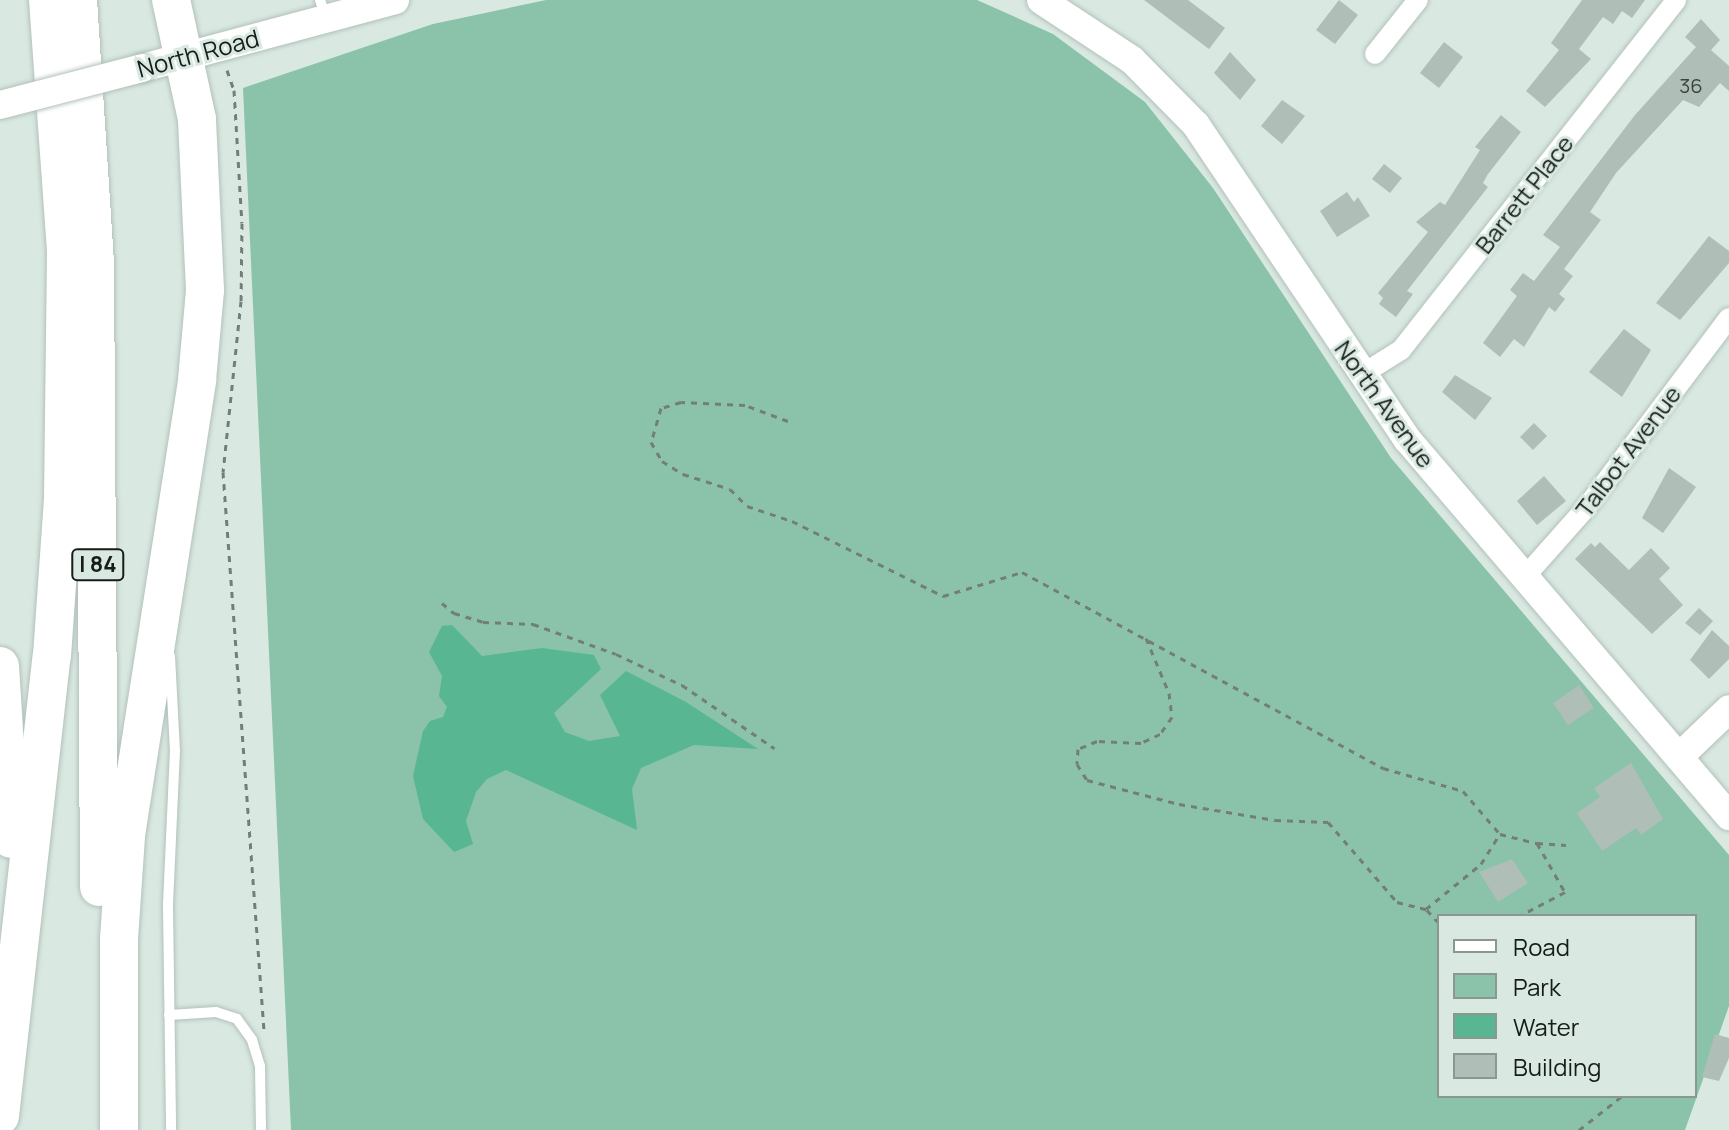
<!DOCTYPE html>
<style>
body{margin:0}
#map{position:relative;width:1729px;height:1130px;overflow:hidden;background:#d9e9e1;font-family:Manrope,sans-serif}
div>[style]{position:absolute}
.green>*{inset:0;background:#8ac2aa}
.water>*{inset:0;background:#58b792}
.building>*{inset:0;background:#afbeb7}
.path>*{height:3px;margin-top:-1.5px;transform-origin:0;background:repeating-linear-gradient(90deg,#747e79 0 6px,transparent 0 12px)}
.roads{filter:drop-shadow(0 0 2px #b2c1ba) drop-shadow(0 0 2px #b2c1ba)}
.lane>*{height:10px;margin:-5px;padding:0 5px;transform-origin:5px;border-radius:5px;background:#fff}
.street>*{height:20px;margin:-10px;padding:0 10px;transform-origin:10px;border-radius:10px;background:#fff}
.secondary>*{height:28px;margin:-14px;padding:0 14px;transform-origin:14px;border-radius:14px;background:#fff}
.highway>*{height:38px;margin:-19px;padding:0 19px;transform-origin:19px;border-radius:19px;background:#fff}
.bridges{filter:drop-shadow(0 0 2px #b2c1ba) drop-shadow(0 0 2px #b2c1ba)}
.secondary-bridge>*{height:28px;margin:-14px;padding:0 14px;transform-origin:14px;border-radius:14px;background:#fff}
span{translate:-50% -50%;white-space:nowrap;text-align:center;line-height:1.15;-webkit-text-stroke:6px #d9e9e1;paint-order:stroke}
.number-label{font-size:20px;color:#3c4440}
.number-label span{-webkit-text-stroke-width:0}
.shield-label span{padding:2px 6px;background:#d9e9e1;border:2px solid;border-radius:6px;-webkit-text-stroke-width:0}
.shield-label{font-size:22px;color:#161c19;font-weight:700}
.street-label{font-size:24px;color:#161c19}
.legend{position:absolute;left:1437px;top:914px;width:260px;height:184px;box-sizing:border-box;background:#d9e9e1;border:2px solid #8b9791;margin:0;padding:10px 14px;list-style:none;font-size:24px;color:#161c19}
.legend li{display:flex;align-items:center;gap:16px;height:40px}
.legend b{width:40px;border:2px solid #8b9791}
</style>
<div id="map">
<div class="green">
<i style="clip-path:polygon(evenodd,546px 0,977px 0,1053px 34px,1145px 102px,1213px 188px,1391px 458px,1729px 855px,1729px 1006px,1685px 1130px,291px 1130px,243px 88px,433px 24px,546px 0,1439px 916px,1695px 916px,1695px 1096px,1439px 1096px,1439px 916px)"></i>
</div>
<div class="water">
<i style="clip-path:polygon(452px 625px,482px 656px,542px 648px,594px 655px,601px 669px,554px 713px,565px 732px,589px 741px,620px 736px,600px 695px,626px 671px,686px 702px,758px 749px,694px 745px,641px 768px,632px 789px,637px 830px,506px 770px,487px 779px,476px 792px,466px 821px,473px 844px,454px 852px,423px 819px,413px 776px,423px 731px,430px 721px,443px 717px,447px 707px,439px 696px,442px 676px,429px 652px,442px 626px)"></i>
</div>
<div class="building">
<i style="clip-path:polygon(1144px 0,1188px 0,1225px 28px,1209px 49px)"></i>
<i style="clip-path:polygon(1339px 0,1358px 15px,1335px 44px,1316px 30px)"></i>
<i style="clip-path:polygon(1582px 0,1645px 0,1632px 18px,1622px 11px,1613px 24px,1603px 17px,1579px 49px,1591px 59px,1545px 107px,1526px 91px,1559px 50px,1551px 43px)"></i>
<i style="clip-path:polygon(1701px 19px,1720px 40px,1711px 50px,1729px 66px,1729px 91px,1720px 83px,1699px 107px,1683px 100px,1616px 173px,1590px 212px,1601px 220px,1564px 269px,1573px 276px,1559px 294px,1565px 299px,1555px 312px,1549px 307px,1524px 347px,1514px 339px,1500px 357px,1483px 343px,1517px 296px,1510px 290px,1523px 273px,1534px 281px,1560px 247px,1543px 235px,1635px 115px,1696px 47px,1685px 37px)"></i>
<i style="clip-path:polygon(1444px 42px,1463px 57px,1439px 88px,1420px 73px)"></i>
<i style="clip-path:polygon(1230px 52px,1256px 80px,1240px 100px,1214px 73px)"></i>
<i style="clip-path:polygon(1282px 100px,1305px 116px,1282px 144px,1261px 126px)"></i>
<i style="clip-path:polygon(1501px 115px,1521px 132px,1488px 174px,1483px 183px,1488px 187px,1407px 291px,1413px 294px,1396px 317px,1379px 304px,1383px 298px,1378px 293px,1428px 232px,1416px 222px,1440px 202px,1445px 205px,1480px 150px,1475px 147px)"></i>
<i style="clip-path:polygon(1384px 164px,1402px 178px,1390px 193px,1372px 179px)"></i>
<i style="clip-path:polygon(1347px 192px,1354px 202px,1358px 197px,1370px 216px,1337px 237px,1320px 211px)"></i>
<i style="clip-path:polygon(1709px 236px,1729px 251px,1729px 263px,1680px 320px,1656px 303px)"></i>
<i style="clip-path:polygon(1624px 329px,1651px 350px,1622px 397px,1589px 372px)"></i>
<i style="clip-path:polygon(1455px 375px,1492px 398px,1475px 420px,1442px 392px)"></i>
<i style="clip-path:polygon(1534px 423px,1547px 436px,1533px 450px,1520px 437px)"></i>
<i style="clip-path:polygon(1669px 468px,1696px 487px,1663px 533px,1642px 518px)"></i>
<i style="clip-path:polygon(1544px 476px,1566px 501px,1537px 525px,1517px 501px)"></i>
<i style="clip-path:polygon(1600px 542px,1629px 570px,1651px 548px,1670px 568px,1659px 579px,1683px 605px,1652px 634px,1575px 559px,1591px 543px,1595px 547px)"></i>
<i style="clip-path:polygon(1699px 608px,1713px 621px,1700px 635px,1685px 623px)"></i>
<i style="clip-path:polygon(1712px 630px,1729px 646px,1729px 659px,1709px 679px,1690px 660px)"></i>
<i style="clip-path:polygon(1579px 685px,1594px 708px,1568px 725px,1553px 703px)"></i>
<i style="clip-path:polygon(1631px 763px,1663px 819px,1641px 835px,1636px 828px,1602px 851px,1577px 813px,1600px 797px,1594px 788px)"></i>
<i style="clip-path:polygon(1512px 859px,1528px 883px,1498px 902px,1479px 872px)"></i>
<i style="clip-path:polygon(1715px 1034px,1729px 1038px,1729px 1058px,1719px 1081px,1702px 1077px)"></i>
</div>
<div class="path">
<i style="left:227px;top:70px;width:21px;rotate:71deg"></i>
<i style="left:234px;top:90px;width:133px;rotate:86.6deg"></i>
<i style="left:242px;top:223px;width:78px;rotate:90.7deg"></i>
<i style="left:241px;top:301px;width:172px;rotate:96deg"></i>
<i style="left:223px;top:472px;width:560px;rotate:85.8deg"></i>
<i style="left:788px;top:421px;width:46px;rotate:-159.6deg"></i>
<i style="left:745px;top:405px;width:64px;rotate:-177.3deg"></i>
<i style="left:681px;top:402px;width:21px;rotate:163deg"></i>
<i style="left:661px;top:408px;width:35px;rotate:106deg"></i>
<i style="left:651px;top:442px;width:22px;rotate:60deg"></i>
<i style="left:662px;top:461px;width:25px;rotate:32deg"></i>
<i style="left:683px;top:474px;width:49px;rotate:17.7deg"></i>
<i style="left:730px;top:489px;width:24px;rotate:45deg"></i>
<i style="left:747px;top:506px;width:47px;rotate:18.4deg"></i>
<i style="left:792px;top:521px;width:169px;rotate:26.4deg"></i>
<i style="left:943px;top:596px;width:83px;rotate:-16.9deg"></i>
<i style="left:1022px;top:572px;width:411px;rotate:28.5deg"></i>
<i style="left:1383px;top:768px;width:83px;rotate:16deg"></i>
<i style="left:1463px;top:791px;width:57px;rotate:49.3deg"></i>
<i style="left:1500px;top:834px;width:38px;rotate:14deg"></i>
<i style="left:1537px;top:843px;width:56px;rotate:60.3deg"></i>
<i style="left:1565px;top:892px;width:52px;rotate:152.4deg"></i>
<i style="left:442px;top:603px;width:16px;rotate:40deg"></i>
<i style="left:454px;top:613px;width:30px;rotate:17deg"></i>
<i style="left:483px;top:622px;width:50px;rotate:2.3deg"></i>
<i style="left:533px;top:624px;width:88px;rotate:19.9deg"></i>
<i style="left:616px;top:654px;width:73px;rotate:25.2deg"></i>
<i style="left:682px;top:685px;width:112px;rotate:34.4deg"></i>
<i style="left:1146px;top:638px;width:60px;rotate:67.3deg"></i>
<i style="left:1169px;top:693px;width:24px;rotate:83deg"></i>
<i style="left:1172px;top:717px;width:21px;rotate:125deg"></i>
<i style="left:1160px;top:734px;width:21px;rotate:155deg"></i>
<i style="left:1141px;top:743px;width:44px;rotate:-177.4deg"></i>
<i style="left:1097px;top:741px;width:21px;rotate:157deg"></i>
<i style="left:1078px;top:749px;width:15px;rotate:94deg"></i>
<i style="left:1077px;top:764px;width:19px;rotate:58deg"></i>
<i style="left:1087px;top:780px;width:95px;rotate:14.6deg"></i>
<i style="left:1179px;top:804px;width:97px;rotate:9.5deg"></i>
<i style="left:1275px;top:820px;width:53px;rotate:2.2deg"></i>
<i style="left:1328px;top:822px;width:106px;rotate:49.2deg"></i>
<i style="left:1397px;top:902px;width:30px;rotate:14deg"></i>
<i style="left:1537px;top:843px;width:29px;rotate:4deg"></i>
<i style="left:1439px;top:923px;width:19px;rotate:-133deg"></i>
<i style="left:1426px;top:909px;width:71px;rotate:-39.3deg"></i>
<i style="left:1481px;top:864px;width:36px;rotate:-58deg"></i>
<i style="left:1579px;top:1130px;width:55px;rotate:-38.3deg"></i>
</div>
<div class="roads">
<div class="lane">
<i style="left:320px;top:0;width:18px;rotate:71deg"></i>
<i style="left:170px;top:656px;width:94px;rotate:87deg"></i>
<i style="left:175px;top:750px;width:157px;rotate:92.6deg"></i>
<i style="left:168px;top:907px;width:223px;rotate:89.2deg"></i>
<i style="left:169px;top:1015px;width:47px;rotate:-3.7deg"></i>
<i style="left:216px;top:1012px;width:22px;rotate:18deg"></i>
<i style="left:237px;top:1019px;width:26px;rotate:54deg"></i>
<i style="left:252px;top:1040px;width:27px;rotate:73deg"></i>
<i style="left:260px;top:1066px;width:64px;rotate:89.1deg"></i>
</div>
<div class="street">
<i style="left:1375px;top:54px;width:69px;rotate:-51.5deg"></i>
<i style="left:1361px;top:375px;width:47px;rotate:-32deg"></i>
<i style="left:1401px;top:350px;width:445px;rotate:-51.8deg"></i>
<i style="left:1523px;top:579px;width:94px;rotate:-48.5deg"></i>
<i style="left:1585px;top:509px;width:239px;rotate:-53deg"></i>
</div>
<div class="secondary">
<i style="left:1041px;top:0;width:109px;rotate:33.4deg"></i>
<i style="left:1132px;top:60px;width:91px;rotate:45.4deg"></i>
<i style="left:1196px;top:125px;width:378px;rotate:56.1deg"></i>
<i style="left:1407px;top:439px;width:496px;rotate:49.5deg"></i>
<i style="left:142px;top:68px;width:262px;rotate:-15deg"></i>
<i style="left:1679px;top:757px;width:69px;rotate:-43.8deg"></i>
</div>
<div class="highway">
<i style="left:78px;top:0;width:264px;rotate:86.3deg"></i>
<i style="left:95px;top:263px;width:624px;rotate:89.63deg"></i>
<i style="left:0;top:666px;width:173px;rotate:86.4deg"></i>
<i style="left:0;top:1116px;width:463px;rotate:-83.6deg"></i>
<i style="left:52px;top:656px;width:157px;rotate:-86deg"></i>
<i style="left:63px;top:499px;width:248px;rotate:-89.3deg"></i>
<i style="left:66px;top:251px;width:252px;rotate:-94.1deg"></i>
<i style="left:119px;top:1130px;width:191px;rotate:-90deg"></i>
<i style="left:119px;top:939px;width:104px;rotate:-86.1deg"></i>
<i style="left:126px;top:835px;width:461px;rotate:-81.1deg"></i>
<i style="left:197px;top:380px;width:90px;rotate:-84.9deg"></i>
<i style="left:205px;top:290px;width:171px;rotate:-92.7deg"></i>
<i style="left:197px;top:119px;width:122px;rotate:-102.3deg"></i>
</div>
</div>
<div class="bridges">
<div class="secondary-bridge">
<i style="left:0;top:105px;width:147px;rotate:-14.6deg"></i>
</div>
</div>
<div class="number-label">
<span style="left:1691px;top:85px">36</span>
</div>
<div class="shield-label">
<span style="left:98px;top:565px">I 84</span>
</div>
<div class="street-label">
<span style="left:198px;top:53px;rotate:-15deg">North Road</span>
<span style="left:1524px;top:194px;rotate:-52deg">Barrett Place</span>
<span style="left:1385px;top:404px;rotate:54deg">North Avenue</span>
<span style="left:1628px;top:451px;rotate:-53deg">Talbot Avenue</span>
</div>
<ul class="legend">
<li><b style="height:10px;background:#fff"></b>Road</li>
<li><b style="height:22px;background:#8ac2aa"></b>Park</li>
<li><b style="height:22px;background:#58b792"></b>Water</li>
<li><b style="height:22px;background:#afbeb7"></b>Building</li>
</ul>
</div>
